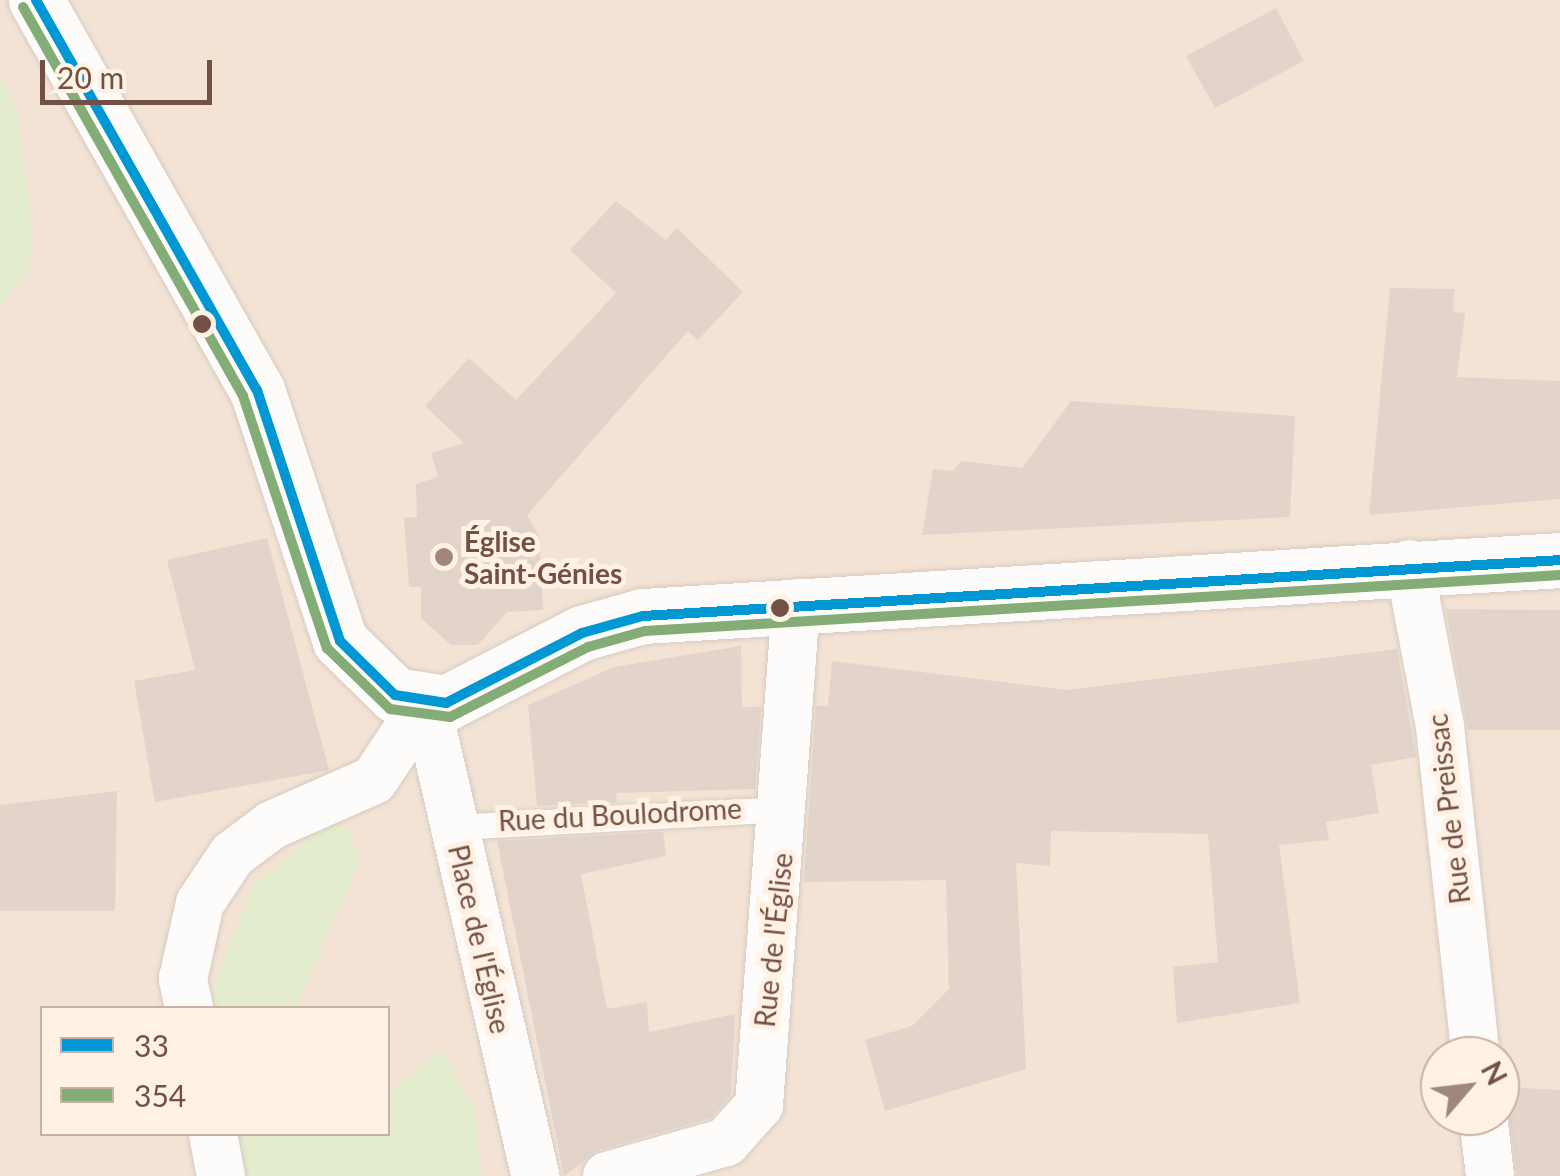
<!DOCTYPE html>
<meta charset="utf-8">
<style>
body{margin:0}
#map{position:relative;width:1560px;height:1176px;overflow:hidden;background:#f5ede4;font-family:Lato,sans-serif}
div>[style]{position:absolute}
.residential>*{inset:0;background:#f3e3d4}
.green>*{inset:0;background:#e3eccd}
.building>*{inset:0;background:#e2d4cb}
.roads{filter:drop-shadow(0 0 2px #d6cac2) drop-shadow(0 0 2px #d6cac2)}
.service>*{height:25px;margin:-12.5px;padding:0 12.5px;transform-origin:12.5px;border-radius:12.5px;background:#fefcfb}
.minor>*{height:48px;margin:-24px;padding:0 24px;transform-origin:24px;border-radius:24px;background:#fefcfb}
.secondary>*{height:55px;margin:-27.5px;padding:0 27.5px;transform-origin:27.5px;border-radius:27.5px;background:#fefcfb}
.bus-1>*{height:10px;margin:-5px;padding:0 5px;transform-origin:5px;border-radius:5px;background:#0098d4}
.bus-2>*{height:10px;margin:-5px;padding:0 5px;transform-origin:5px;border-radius:5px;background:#84ac76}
.dots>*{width:28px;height:28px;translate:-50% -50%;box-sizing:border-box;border:5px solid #fff1e4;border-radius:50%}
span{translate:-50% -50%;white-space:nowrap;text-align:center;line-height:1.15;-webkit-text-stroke:10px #fff1e4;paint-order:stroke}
.poi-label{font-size:28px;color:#735044;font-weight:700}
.left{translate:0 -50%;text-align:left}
.street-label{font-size:28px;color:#735044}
.legend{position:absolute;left:40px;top:1006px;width:350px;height:130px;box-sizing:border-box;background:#fff1e4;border:2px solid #c7b1a4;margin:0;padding:12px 18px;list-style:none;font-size:30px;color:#735044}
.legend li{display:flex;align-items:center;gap:20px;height:50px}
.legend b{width:50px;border:2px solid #c7b1a4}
.north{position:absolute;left:1420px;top:1036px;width:100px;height:100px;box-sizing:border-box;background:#fff1e4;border:2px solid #c7b1a4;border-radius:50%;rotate:62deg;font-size:28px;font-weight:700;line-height:40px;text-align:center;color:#735044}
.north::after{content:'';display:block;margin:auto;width:35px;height:45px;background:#a0877c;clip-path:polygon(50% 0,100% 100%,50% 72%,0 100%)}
.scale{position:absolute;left:40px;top:60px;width:172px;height:45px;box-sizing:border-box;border:5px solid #735044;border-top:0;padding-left:12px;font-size:30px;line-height:35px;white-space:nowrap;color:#735044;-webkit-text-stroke:8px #fff1e4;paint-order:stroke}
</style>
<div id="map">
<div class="residential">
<i style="clip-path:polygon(evenodd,0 0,1560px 0,1560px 1176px,0 1176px,0 0,42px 1008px,388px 1008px,388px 1134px,42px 1134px,42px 1008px,0 0,1440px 1056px,1500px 1056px,1500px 1116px,1440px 1116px,1440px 1056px)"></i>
</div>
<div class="green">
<i style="clip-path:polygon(0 78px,16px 106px,32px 229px,30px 269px,0 306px)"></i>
<i style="clip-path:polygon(338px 814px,361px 857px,296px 1008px,205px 1008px,252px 886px)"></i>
<i style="clip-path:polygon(444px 1050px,474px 1110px,481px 1176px,245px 1176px,235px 1134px,388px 1134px,388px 1093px)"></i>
</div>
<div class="building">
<i style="clip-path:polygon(1276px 8px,1304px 61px,1215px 108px,1186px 56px)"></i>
<i style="clip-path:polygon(616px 201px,666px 240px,677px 228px,743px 292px,698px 340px,688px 331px,527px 515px,539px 536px,543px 610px,507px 612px,478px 645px,451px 645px,421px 618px,421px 587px,409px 587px,404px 518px,417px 517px,416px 484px,438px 477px,431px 453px,464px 443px,425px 406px,469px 358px,516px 400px,616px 293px,570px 250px)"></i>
<i style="clip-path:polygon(1390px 288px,1454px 289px,1453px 312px,1465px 313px,1457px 377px,1560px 381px,1560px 499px,1369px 515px)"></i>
<i style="clip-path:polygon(1071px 401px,1295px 416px,1290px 517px,922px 535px,933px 469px,953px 471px,961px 461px,1022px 468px)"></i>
<i style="clip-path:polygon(267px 538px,329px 770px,155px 802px,134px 681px,195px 670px,167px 560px)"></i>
<i style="clip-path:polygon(1446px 609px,1560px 610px,1560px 730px,1468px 730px)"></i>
<i style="clip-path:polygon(741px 646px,742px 707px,761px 707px,755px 789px,616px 793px,617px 802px,537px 806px,528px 705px,614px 667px)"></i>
<i style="clip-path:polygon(1397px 649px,1416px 757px,1371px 765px,1379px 813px,1326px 822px,1329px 840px,1279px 845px,1300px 1003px,1177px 1023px,1173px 967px,1218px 962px,1208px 834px,1051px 831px,1050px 866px,1016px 863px,1026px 1069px,885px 1111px,865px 1040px,912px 1026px,949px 989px,946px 880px,804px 882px,816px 706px,828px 706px,832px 661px,1066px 690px)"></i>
<i style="clip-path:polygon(117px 791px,115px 911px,0 911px,0 805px)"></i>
<i style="clip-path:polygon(663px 832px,666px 856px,581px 874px,607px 1009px,647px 1002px,649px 1032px,735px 1014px,731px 1095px,711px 1118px,599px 1150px,564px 1176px,497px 841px)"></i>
<i style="clip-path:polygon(1505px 1087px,1560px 1090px,1560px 1176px,1517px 1176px)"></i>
</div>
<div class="roads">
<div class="service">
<i style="left:453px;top:827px;width:334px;rotate:-3.1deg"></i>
</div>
<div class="minor">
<i style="left:1409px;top:564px;width:166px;rotate:79.2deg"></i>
<i style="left:1440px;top:727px;width:331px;rotate:83.8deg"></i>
<i style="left:426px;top:702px;width:486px;rotate:77deg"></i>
<i style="left:189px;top:1008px;width:30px;rotate:-102deg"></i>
<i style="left:183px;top:979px;width:78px;rotate:-77.4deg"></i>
<i style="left:200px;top:903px;width:58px;rotate:-56.3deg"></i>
<i style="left:232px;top:855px;width:50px;rotate:-36.9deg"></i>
<i style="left:272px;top:825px;width:111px;rotate:-23.8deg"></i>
<i style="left:374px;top:780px;width:94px;rotate:-56.3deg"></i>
<i style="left:1483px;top:1116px;width:60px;rotate:83.3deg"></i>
<i style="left:213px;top:1134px;width:43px;rotate:79.2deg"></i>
<i style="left:607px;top:1176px;width:124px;rotate:-15.9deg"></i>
<i style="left:726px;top:1142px;width:50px;rotate:-48.3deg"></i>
<i style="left:759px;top:1105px;width:503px;rotate:-85.78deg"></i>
</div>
<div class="secondary">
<i style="left:36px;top:0;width:448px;rotate:60.5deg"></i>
<i style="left:257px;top:390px;width:264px;rotate:71.7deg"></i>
<i style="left:340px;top:641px;width:77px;rotate:44.5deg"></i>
<i style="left:395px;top:695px;width:52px;rotate:8.9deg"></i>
<i style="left:446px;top:703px;width:153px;rotate:-27.2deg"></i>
<i style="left:582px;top:633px;width:63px;rotate:-15.6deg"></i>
<i style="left:643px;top:616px;width:919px;rotate:-3.49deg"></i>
</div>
</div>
<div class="bus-1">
<i style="left:36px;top:0;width:448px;rotate:60.5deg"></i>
<i style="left:257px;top:390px;width:264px;rotate:71.7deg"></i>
<i style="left:340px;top:641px;width:77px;rotate:44.5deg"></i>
<i style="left:395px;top:695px;width:52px;rotate:8.9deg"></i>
<i style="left:446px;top:703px;width:153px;rotate:-27.2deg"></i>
<i style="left:582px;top:633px;width:63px;rotate:-15.6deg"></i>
<i style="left:643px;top:616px;width:919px;rotate:-3.49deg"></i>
</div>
<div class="bus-2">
<i style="left:23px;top:7px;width:447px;rotate:60.5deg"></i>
<i style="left:243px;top:396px;width:266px;rotate:71.6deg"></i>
<i style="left:327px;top:648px;width:88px;rotate:44.1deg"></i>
<i style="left:390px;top:709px;width:61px;rotate:7.6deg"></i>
<i style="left:450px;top:717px;width:155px;rotate:-26.9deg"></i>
<i style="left:588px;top:647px;width:59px;rotate:-15.7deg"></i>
<i style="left:645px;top:631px;width:917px;rotate:-3.5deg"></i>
</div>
<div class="dots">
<i style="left:202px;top:324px;background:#735044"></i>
<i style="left:444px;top:557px;background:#a0877c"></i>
<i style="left:780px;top:608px;background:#735044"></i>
</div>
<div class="poi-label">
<span class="left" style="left:464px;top:557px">Église<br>Saint-Génies</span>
</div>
<div class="street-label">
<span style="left:1448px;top:809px;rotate:-97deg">Rue de Preissac</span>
<span style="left:620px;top:814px;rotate:-3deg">Rue du Boulodrome</span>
<span style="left:480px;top:939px;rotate:77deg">Place de l'Église</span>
<span style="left:773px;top:940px;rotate:-84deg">Rue de l'Église</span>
</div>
<ul class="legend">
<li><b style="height:12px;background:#0098d4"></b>33</li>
<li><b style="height:12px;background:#84ac76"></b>354</li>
</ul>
<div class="north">N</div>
<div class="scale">20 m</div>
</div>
